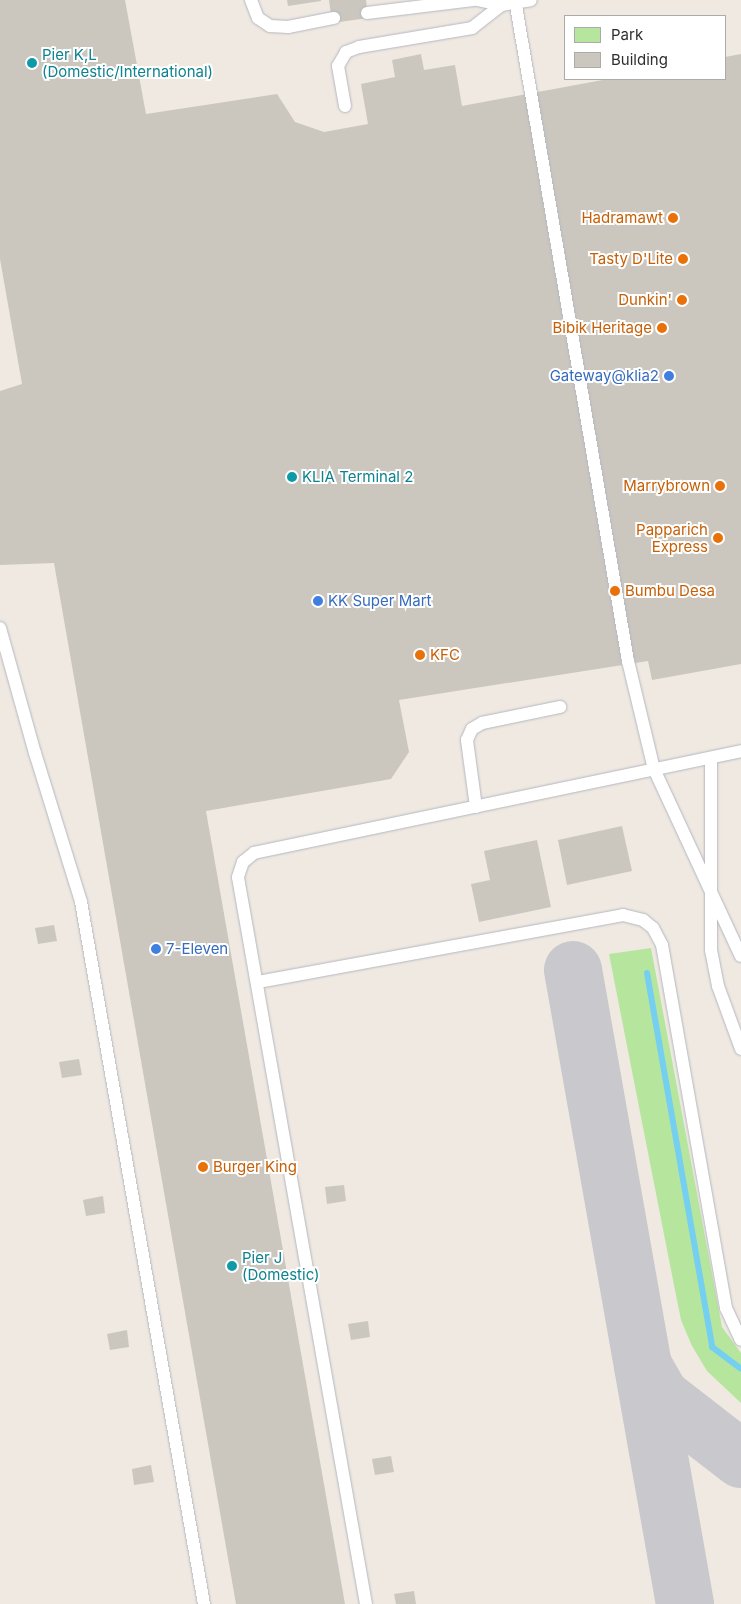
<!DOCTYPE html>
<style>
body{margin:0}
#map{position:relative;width:741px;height:1604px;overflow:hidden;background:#efe9e1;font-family:Inter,sans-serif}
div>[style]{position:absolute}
.green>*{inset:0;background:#b6e59e}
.stream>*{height:6px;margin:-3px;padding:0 3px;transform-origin:3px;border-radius:3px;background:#75cff0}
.taxiway>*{height:58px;margin:-29px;padding:0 29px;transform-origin:29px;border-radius:29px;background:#c9c8cc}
.building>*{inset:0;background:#cbc7bf}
.roads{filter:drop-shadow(0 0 1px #b4b7c1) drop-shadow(0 0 1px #b4b7c1)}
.service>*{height:12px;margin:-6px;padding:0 6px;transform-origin:6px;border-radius:6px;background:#fff}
.dots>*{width:14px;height:14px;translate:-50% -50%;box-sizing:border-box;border:2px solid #fff;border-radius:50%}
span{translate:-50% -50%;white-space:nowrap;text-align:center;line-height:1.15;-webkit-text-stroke:4px #fff;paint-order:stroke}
.culture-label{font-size:15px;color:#0d838f}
.left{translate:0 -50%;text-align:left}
.food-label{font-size:15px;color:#c56008}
.right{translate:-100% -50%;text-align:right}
.shop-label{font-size:15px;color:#366cbe}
.legend{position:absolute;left:564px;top:15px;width:162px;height:65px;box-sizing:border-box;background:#fff;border:1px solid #ababab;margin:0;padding:6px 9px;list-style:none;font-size:15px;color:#2e2e2e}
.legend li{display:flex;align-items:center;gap:10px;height:25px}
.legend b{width:25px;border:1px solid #ababab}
</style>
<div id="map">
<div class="green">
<i style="clip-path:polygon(651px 948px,722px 1327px,741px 1353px,741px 1403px,707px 1371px,692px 1346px,681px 1320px,672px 1275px,609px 954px)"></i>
</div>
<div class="stream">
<i style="left:647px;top:973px;width:380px;rotate:80.1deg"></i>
<i style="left:712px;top:1347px;width:36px;rotate:37deg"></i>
</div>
<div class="taxiway">
<i style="left:573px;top:970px;width:644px;rotate:79.98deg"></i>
<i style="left:643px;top:1366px;width:36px;rotate:60deg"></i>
<i style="left:661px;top:1397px;width:101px;rotate:37.8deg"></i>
</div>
<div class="building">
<i style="clip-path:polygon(0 0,125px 0,146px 114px,277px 94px,295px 122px,324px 132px,368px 124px,361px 84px,395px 77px,392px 60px,421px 54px,424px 70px,455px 65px,462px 106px,608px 79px,725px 79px,725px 57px,741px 54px,741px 664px,652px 680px,648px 661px,399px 700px,409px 752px,391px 779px,206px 811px,345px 1604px,236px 1604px,54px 563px,0 565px,0 391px,22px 384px,0 259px)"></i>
<i style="clip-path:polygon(287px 0,321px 0,321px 1px,288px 6px)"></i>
<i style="clip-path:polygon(329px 0,366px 0,368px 18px,332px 23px)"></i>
<i style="clip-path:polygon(622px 826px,632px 871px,567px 885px,558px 840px)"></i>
<i style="clip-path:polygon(537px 840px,551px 907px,479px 922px,471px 884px,490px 880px,484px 851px)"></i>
<i style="clip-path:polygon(54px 925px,57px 941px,38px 944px,35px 928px)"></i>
<i style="clip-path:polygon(79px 1059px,82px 1075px,62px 1078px,59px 1062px)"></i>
<i style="clip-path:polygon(344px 1185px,346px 1201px,327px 1204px,325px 1187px)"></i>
<i style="clip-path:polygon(103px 1196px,105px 1213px,86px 1216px,83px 1200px)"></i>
<i style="clip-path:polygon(368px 1321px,370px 1337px,351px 1340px,348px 1324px)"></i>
<i style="clip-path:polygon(127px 1330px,129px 1347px,110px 1350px,107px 1334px)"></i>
<i style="clip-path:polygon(391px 1456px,394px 1472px,375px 1475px,372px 1459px)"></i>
<i style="clip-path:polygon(151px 1465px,154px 1482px,134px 1485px,132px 1469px)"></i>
<i style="clip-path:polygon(414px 1591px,416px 1604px,396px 1604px,394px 1594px)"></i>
</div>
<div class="roads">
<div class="service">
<i style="left:251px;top:0;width:19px;rotate:69deg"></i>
<i style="left:258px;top:18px;width:14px;rotate:34deg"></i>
<i style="left:270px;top:26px;width:18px;rotate:3deg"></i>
<i style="left:288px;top:27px;width:47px;rotate:-11.1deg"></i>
<i style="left:477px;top:0;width:25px;rotate:12deg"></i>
<i style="left:501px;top:5px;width:30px;rotate:-9deg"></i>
<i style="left:515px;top:0;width:671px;rotate:80.3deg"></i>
<i style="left:628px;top:661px;width:111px;rotate:76.5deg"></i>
<i style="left:654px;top:769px;width:206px;rotate:65.1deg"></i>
<i style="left:367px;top:13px;width:107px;rotate:-7deg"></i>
<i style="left:345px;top:106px;width:41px;rotate:-99.9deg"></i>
<i style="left:338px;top:66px;width:16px;rotate:-60deg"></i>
<i style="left:346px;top:52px;width:14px;rotate:-21deg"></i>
<i style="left:359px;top:47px;width:115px;rotate:-9.5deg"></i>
<i style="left:472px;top:28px;width:37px;rotate:-38deg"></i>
<i style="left:0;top:628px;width:130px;rotate:74.4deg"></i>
<i style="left:35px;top:753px;width:156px;rotate:72.8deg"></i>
<i style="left:81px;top:902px;width:713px;rotate:80.06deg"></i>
<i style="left:711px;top:758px;width:192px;rotate:90deg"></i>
<i style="left:711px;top:950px;width:37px;rotate:79deg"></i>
<i style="left:718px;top:986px;width:67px;rotate:69.9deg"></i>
<i style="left:476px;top:807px;width:68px;rotate:-97.7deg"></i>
<i style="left:467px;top:740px;width:12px;rotate:-66deg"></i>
<i style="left:472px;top:729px;width:12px;rotate:-31deg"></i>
<i style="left:482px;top:723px;width:80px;rotate:-11.6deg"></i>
<i style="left:258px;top:982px;width:371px;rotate:-10.4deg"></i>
<i style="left:623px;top:915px;width:21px;rotate:14deg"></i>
<i style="left:643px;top:920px;width:13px;rotate:39deg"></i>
<i style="left:653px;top:928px;width:19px;rotate:62deg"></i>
<i style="left:662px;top:945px;width:369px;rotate:80deg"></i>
<i style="left:726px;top:1308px;width:35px;rotate:65deg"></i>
<i style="left:366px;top:1604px;width:738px;rotate:-99.99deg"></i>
<i style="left:238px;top:877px;width:16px;rotate:-72deg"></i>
<i style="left:243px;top:862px;width:14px;rotate:-39deg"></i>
<i style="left:254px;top:853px;width:498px;rotate:-11.8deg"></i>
</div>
</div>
<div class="dots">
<i style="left:32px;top:63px;background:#0f9aa8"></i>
<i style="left:673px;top:218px;background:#e8710a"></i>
<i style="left:683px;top:259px;background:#e8710a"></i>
<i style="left:682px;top:300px;background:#e8710a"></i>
<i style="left:662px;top:328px;background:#e8710a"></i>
<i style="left:669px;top:376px;background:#3f7fe0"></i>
<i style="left:292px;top:477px;background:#0f9aa8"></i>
<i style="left:720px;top:486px;background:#e8710a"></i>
<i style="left:718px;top:538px;background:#e8710a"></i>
<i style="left:615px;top:591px;background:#e8710a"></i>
<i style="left:318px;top:601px;background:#3f7fe0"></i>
<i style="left:420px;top:655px;background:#e8710a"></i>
<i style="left:156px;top:949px;background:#3f7fe0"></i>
<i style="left:203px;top:1167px;background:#e8710a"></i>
<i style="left:232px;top:1266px;background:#0f9aa8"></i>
</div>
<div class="culture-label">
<span class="left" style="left:42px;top:63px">Pier K,L<br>(Domestic/International)</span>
<span class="left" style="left:302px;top:477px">KLIA Terminal 2</span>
<span class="left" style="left:242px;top:1266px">Pier J<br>(Domestic)</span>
</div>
<div class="food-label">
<span class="right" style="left:663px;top:218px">Hadramawt</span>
<span class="right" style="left:673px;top:259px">Tasty D'Lite</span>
<span class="right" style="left:672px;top:300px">Dunkin'</span>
<span class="right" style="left:652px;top:328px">Bibik Heritage</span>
<span class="right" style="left:710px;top:486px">Marrybrown</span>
<span class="right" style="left:708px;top:538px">Papparich<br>Express</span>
<span class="left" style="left:625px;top:591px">Bumbu Desa</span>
<span class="left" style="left:430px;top:655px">KFC</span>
<span class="left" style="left:213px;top:1167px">Burger King</span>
</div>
<div class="shop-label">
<span class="right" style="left:659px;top:376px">Gateway@klia2</span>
<span class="left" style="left:328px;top:601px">KK Super Mart</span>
<span class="left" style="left:166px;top:949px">7-Eleven</span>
</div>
<ul class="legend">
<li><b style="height:14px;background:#b6e59e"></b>Park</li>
<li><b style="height:14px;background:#cbc7bf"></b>Building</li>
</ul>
</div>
